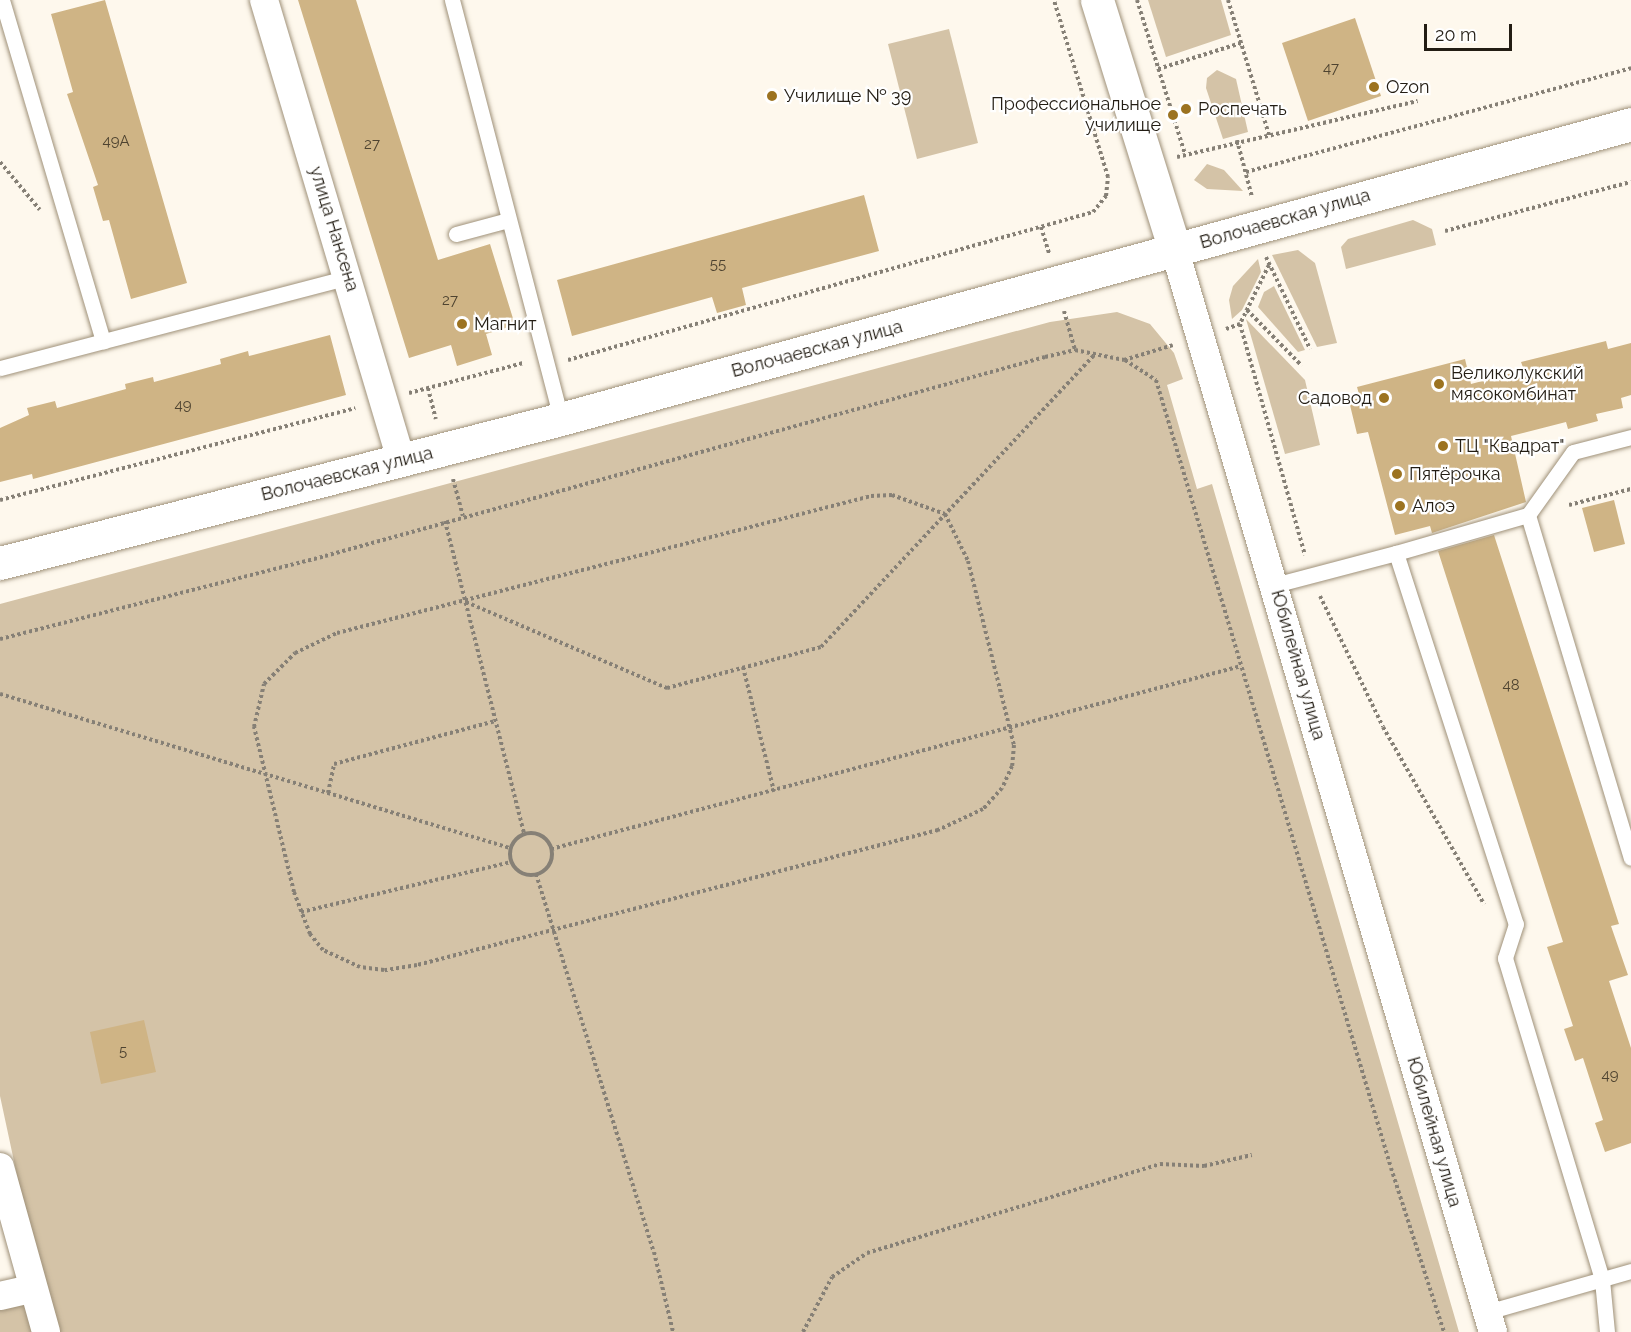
<!DOCTYPE html>
<meta charset="utf-8">
<style>
body{margin:0}
#map{position:relative;width:1631px;height:1332px;overflow:hidden;background:#fef8ed;font-family:Raleway,sans-serif}
div>[style]{position:absolute}
.green>*{inset:0;background:#d4c3a7}
.building>*{inset:0;background:#cfb485}
.path>*{height:4px;margin-top:-2px;transform-origin:0;background:repeating-linear-gradient(90deg,#868076 0 3px,transparent 0 6px)}
.path>.ring{margin:-2px;padding:0;box-sizing:content-box;background:none;border:4px solid #868076;border-radius:50%}
.roads{filter:drop-shadow(0 0 2px #9f9179) drop-shadow(0 0 2px #9f9179)}
.lane>*{height:15px;margin:-7.5px;padding:0 7.5px;transform-origin:7.5px;border-radius:7.5px;background:#fff}
.street>*{height:28px;margin:-14px;padding:0 14px;transform-origin:14px;border-radius:14px;background:#fff}
.secondary>*{height:33px;margin:-16.5px;padding:0 16.5px;transform-origin:16.5px;border-radius:16.5px;background:#fff}
.dots>*{width:16px;height:16px;translate:-50% -50%;box-sizing:border-box;border:3px solid #fff;border-radius:50%}
span{translate:-50% -50%;white-space:nowrap;text-align:center;line-height:1.15;-webkit-text-stroke:4.5px #fff;paint-order:stroke}
.number-label{font-size:15px;color:#4e4330}
.number-label span{-webkit-text-stroke-width:0}
.poi-label{font-size:18px;color:#231d14}
.left{translate:0 -50%;text-align:left}
.right{translate:-100% -50%;text-align:right}
.street-label{font-size:18px;color:#231d14}
.scale{position:absolute;left:1424px;top:24px;width:88px;height:27px;box-sizing:border-box;border:3px solid #231d14;border-top:0;padding-left:8px;font-size:18px;line-height:21px;white-space:nowrap;color:#231d14;-webkit-text-stroke:4px #fff;paint-order:stroke}
</style>
<div id="map">
<div class="green">
<i style="clip-path:polygon(1148px 0,1221px 0,1231px 35px,1166px 57px)"></i>
<i style="clip-path:polygon(949px 29px,978px 143px,917px 159px,888px 44px)"></i>
<i style="clip-path:polygon(1217px 70px,1236px 79px,1248px 132px,1223px 139px,1206px 88px,1207px 78px)"></i>
<i style="clip-path:polygon(1207px 164px,1224px 170px,1243px 191px,1207px 189px,1194px 180px)"></i>
<i style="clip-path:polygon(1413px 220px,1432px 229px,1436px 245px,1346px 269px,1341px 247px,1348px 239px)"></i>
<i style="clip-path:polygon(1298px 250px,1315px 263px,1337px 343px,1317px 347px,1272px 255px)"></i>
<i style="clip-path:polygon(1258px 259px,1261px 272px,1242px 310px,1232px 319px,1229px 300px,1233px 286px)"></i>
<i style="clip-path:polygon(1274px 286px,1305px 350px,1298px 352px,1258px 307px,1264px 292px)"></i>
<i style="clip-path:polygon(1117px 312px,1150px 324px,1174px 353px,1183px 379px,1167px 385px,1197px 489px,1212px 484px,1459px 1332px,57px 1332px,41px 1287px,0 1096px,0 604px,1050px 322px)"></i>
<i style="clip-path:polygon(1246px 319px,1305px 380px,1320px 445px,1285px 454px)"></i>
<i style="clip-path:polygon(26px 1299px,39px 1332px,0 1332px,0 1306px)"></i>
</div>
<div class="building">
<i style="clip-path:polygon(105px 0,187px 283px,131px 299px,109px 220px,103px 221px,93px 187px,98px 185px,67px 94px,73px 92px,51px 14px)"></i>
<i style="clip-path:polygon(298px 0,356px 0,438px 260px,490px 244px,515px 325px,486px 334px,492px 355px,457px 366px,451px 345px,409px 358px)"></i>
<i style="clip-path:polygon(1355px 18px,1381px 96px,1308px 121px,1282px 43px)"></i>
<i style="clip-path:polygon(864px 195px,879px 251px,742px 288px,746px 305px,717px 313px,712px 297px,572px 336px,557px 280px)"></i>
<i style="clip-path:polygon(330px 335px,346px 395px,33px 479px,32px 474px,0 482px,0 428px,29px 415px,27px 408px,55px 401px,57px 408px,126px 389px,125px 384px,153px 377px,154px 382px,221px 364px,220px 359px,248px 351px,249px 356px)"></i>
<i style="clip-path:polygon(1606px 341px,1608px 349px,1631px 343px,1631px 395px,1621px 398px,1623px 408px,1596px 414px,1598px 421px,1568px 429px,1566px 422px,1511px 436px,1526px 502px,1432px 533px,1430px 526px,1395px 535px,1368px 432px,1357px 434px,1349px 401px,1360px 398px,1357px 387px,1465px 359px,1471px 384px,1524px 370px,1521px 362px)"></i>
<i style="clip-path:polygon(1614px 500px,1625px 544px,1594px 552px,1582px 508px)"></i>
<i style="clip-path:polygon(1494px 535px,1619px 924px,1611px 926px,1628px 975px,1609px 981px,1631px 1048px,1631px 1143px,1605px 1152px,1595px 1123px,1603px 1120px,1583px 1058px,1575px 1061px,1564px 1029px,1573px 1026px,1547px 947px,1563px 942px,1438px 551px)"></i>
<i style="clip-path:polygon(144px 1020px,156px 1072px,101px 1084px,90px 1032px)"></i>
</div>
<div class="path">
<i style="left:1137px;top:0;width:161px;rotate:72.7deg"></i>
<i style="left:1228px;top:0;width:144px;rotate:73.1deg"></i>
<i style="left:1158px;top:69px;width:87px;rotate:-17.4deg"></i>
<i style="left:1237px;top:140px;width:59px;rotate:75.3deg"></i>
<i style="left:1177px;top:157px;width:247px;rotate:-13.1deg"></i>
<i style="left:0;top:162px;width:62px;rotate:50.2deg"></i>
<i style="left:1246px;top:172px;width:399px;rotate:-15.1deg"></i>
<i style="left:1041px;top:227px;width:28px;rotate:73deg"></i>
<i style="left:1445px;top:231px;width:192px;rotate:-14.8deg"></i>
<i style="left:1266px;top:257px;width:102px;rotate:64.4deg"></i>
<i style="left:1269px;top:265px;width:66px;rotate:116.2deg"></i>
<i style="left:1240px;top:324px;width:240px;rotate:74.3deg"></i>
<i style="left:1247px;top:310px;width:78px;rotate:45.5deg"></i>
<i style="left:1064px;top:311px;width:41px;rotate:74.2deg"></i>
<i style="left:1226px;top:329px;width:15px;rotate:-20deg"></i>
<i style="left:568px;top:360px;width:545px;rotate:-15.74deg"></i>
<i style="left:1093px;top:212px;width:21px;rotate:-51deg"></i>
<i style="left:1106px;top:196px;width:19px;rotate:-84deg"></i>
<i style="left:1108px;top:177px;width:185px;rotate:-107deg"></i>
<i style="left:1125px;top:360px;width:37px;rotate:33deg"></i>
<i style="left:1156px;top:380px;width:822px;rotate:73.39deg"></i>
<i style="left:1391px;top:1168px;width:172px;rotate:72.1deg"></i>
<i style="left:428px;top:388px;width:32px;rotate:76deg"></i>
<i style="left:409px;top:393px;width:118px;rotate:-14.7deg"></i>
<i style="left:453px;top:479px;width:38px;rotate:75deg"></i>
<i style="left:892px;top:495px;width:56px;rotate:19.7deg"></i>
<i style="left:945px;top:514px;width:52px;rotate:63.9deg"></i>
<i style="left:968px;top:561px;width:190px;rotate:76deg"></i>
<i style="left:1014px;top:745px;width:21px;rotate:95deg"></i>
<i style="left:1012px;top:766px;width:24px;rotate:114deg"></i>
<i style="left:1002px;top:788px;width:28px;rotate:132deg"></i>
<i style="left:983px;top:809px;width:50px;rotate:155deg"></i>
<i style="left:938px;top:830px;width:538px;rotate:165.47deg"></i>
<i style="left:417px;top:965px;width:33px;rotate:171deg"></i>
<i style="left:384px;top:970px;width:24px;rotate:-173deg"></i>
<i style="left:360px;top:967px;width:41px;rotate:-155.3deg"></i>
<i style="left:323px;top:950px;width:21px;rotate:-129deg"></i>
<i style="left:310px;top:934px;width:45px;rotate:-110.9deg"></i>
<i style="left:294px;top:892px;width:170px;rotate:-103.6deg"></i>
<i style="left:254px;top:727px;width:44px;rotate:-76.9deg"></i>
<i style="left:264px;top:684px;width:44px;rotate:-45deg"></i>
<i style="left:295px;top:653px;width:47px;rotate:-25.5deg"></i>
<i style="left:337px;top:633px;width:551px;rotate:-14.39deg"></i>
<i style="left:871px;top:496px;width:21px;rotate:-3deg"></i>
<i style="left:0;top:500px;width:367px;rotate:-14.5deg"></i>
<i style="left:1569px;top:505px;width:64px;rotate:-14.5deg"></i>
<i style="left:445px;top:521px;width:323px;rotate:75.8deg"></i>
<i style="left:1320px;top:596px;width:145px;rotate:64.3deg"></i>
<i style="left:1383px;top:727px;width:204px;rotate:60.3deg"></i>
<i style="left:466px;top:602px;width:219px;rotate:23.2deg"></i>
<i style="left:667px;top:688px;width:159px;rotate:-14.9deg"></i>
<i style="left:821px;top:647px;width:401px;rotate:-46.9deg"></i>
<i style="left:0;top:639px;width:335px;rotate:-14.3deg"></i>
<i style="left:325px;top:556px;width:747px;rotate:-15.45deg"></i>
<i style="left:1045px;top:357px;width:31px;rotate:-13deg"></i>
<i style="left:1075px;top:350px;width:50px;rotate:11.5deg"></i>
<i style="left:1124px;top:360px;width:51px;rotate:-17deg"></i>
<i style="left:743px;top:667px;width:128px;rotate:76deg"></i>
<i style="left:0;top:694px;width:533px;rotate:16.8deg"></i>
<i style="left:328px;top:793px;width:30px;rotate:-78deg"></i>
<i style="left:334px;top:764px;width:168px;rotate:-14.9deg"></i>
<i class="ring" style="left:510px;top:833px;width:38px;height:38px"></i>
<i style="left:551px;top:849px;width:714px;rotate:-14.85deg"></i>
<i style="left:536px;top:874px;width:396px;rotate:72.7deg"></i>
<i style="left:654px;top:1252px;width:82px;rotate:76.6deg"></i>
<i style="left:301px;top:912px;width:216px;rotate:-13.4deg"></i>
<i style="left:803px;top:1332px;width:62px;rotate:-62.2deg"></i>
<i style="left:832px;top:1277px;width:42px;rotate:-34.4deg"></i>
<i style="left:867px;top:1253px;width:306px;rotate:-16.9deg"></i>
<i style="left:1160px;top:1164px;width:44px;rotate:2.6deg"></i>
<i style="left:1204px;top:1166px;width:49px;rotate:-12.9deg"></i>
</div>
<div class="roads">
<div class="lane">
<i style="left:2px;top:0;width:356px;rotate:73.5deg"></i>
<i style="left:452px;top:0;width:433px;rotate:75.4deg"></i>
<i style="left:456px;top:234px;width:54px;rotate:-15.1deg"></i>
<i style="left:0;top:368px;width:361px;rotate:-14.6deg"></i>
<i style="left:1528px;top:515px;width:358px;rotate:73.3deg"></i>
<i style="left:1396px;top:553px;width:137px;rotate:-16.1deg"></i>
<i style="left:1528px;top:515px;width:77px;rotate:-54.5deg"></i>
<i style="left:1573px;top:452px;width:60px;rotate:-14.5deg"></i>
<i style="left:1274px;top:585px;width:126px;rotate:-14.7deg"></i>
<i style="left:1396px;top:553px;width:390px;rotate:72.1deg"></i>
<i style="left:1516px;top:924px;width:36px;rotate:108deg"></i>
<i style="left:1505px;top:958px;width:336px;rotate:73.2deg"></i>
<i style="left:1602px;top:1280px;width:52px;rotate:84.5deg"></i>
<i style="left:1487px;top:1312px;width:150px;rotate:-15.9deg"></i>
</div>
<div class="street">
<i style="left:264px;top:0;width:480px;rotate:73.4deg"></i>
<i style="left:1175px;top:251px;width:1127px;rotate:73.61deg"></i>
<i style="left:0;top:1167px;width:171px;rotate:74.4deg"></i>
<i style="left:0;top:1296px;width:32px;rotate:-13deg"></i>
</div>
<div class="secondary">
<i style="left:1097px;top:0;width:263px;rotate:72.7deg"></i>
<i style="left:0;top:563px;width:579px;rotate:-14.4deg"></i>
<i style="left:561px;top:419px;width:1110px;rotate:-15.41deg"></i>
</div>
</div>
<div class="dots">
<i style="left:1374px;top:87px;background:#9c7321"></i>
<i style="left:772px;top:96px;background:#9c7321"></i>
<i style="left:1186px;top:109px;background:#9c7321"></i>
<i style="left:1173px;top:115px;background:#9c7321"></i>
<i style="left:462px;top:324px;background:#9c7321"></i>
<i style="left:1439px;top:384px;background:#9c7321"></i>
<i style="left:1384px;top:398px;background:#9c7321"></i>
<i style="left:1443px;top:446px;background:#9c7321"></i>
<i style="left:1397px;top:474px;background:#9c7321"></i>
<i style="left:1400px;top:506px;background:#9c7321"></i>
</div>
<div class="number-label">
<span style="left:1331px;top:69px">47</span>
<span style="left:116px;top:142px">49А</span>
<span style="left:372px;top:145px">27</span>
<span style="left:718px;top:265px">55</span>
<span style="left:450px;top:301px">27</span>
<span style="left:183px;top:406px">49</span>
<span style="left:1511px;top:686px">48</span>
<span style="left:123px;top:1052px">5</span>
<span style="left:1610px;top:1076px">49</span>
</div>
<div class="poi-label">
<span class="left" style="left:1386px;top:87px">Ozon</span>
<span class="left" style="left:784px;top:96px">Училище № 39</span>
<span class="right" style="left:1161px;top:115px">Профессиональное<br>училище</span>
<span class="left" style="left:1198px;top:109px">Роспечать</span>
<span class="left" style="left:474px;top:324px">Магнит</span>
<span class="left" style="left:1451px;top:384px">Великолукский<br>мясокомбинат</span>
<span class="right" style="left:1372px;top:398px">Садовод</span>
<span class="left" style="left:1455px;top:446px">ТЦ "Квадрат"</span>
<span class="left" style="left:1409px;top:474px">Пятёрочка</span>
<span class="left" style="left:1412px;top:506px">Алоэ</span>
</div>
<div class="street-label">
<span style="left:1285px;top:219px;rotate:-16deg">Волочаевская улица</span>
<span style="left:334px;top:229px;rotate:73deg">улица Нансена</span>
<span style="left:817px;top:349px;rotate:-15deg">Волочаевская улица</span>
<span style="left:347px;top:474px;rotate:-14deg">Волочаевская улица</span>
<span style="left:1298px;top:665px;rotate:74deg">Юбилейная улица</span>
<span style="left:1434px;top:1132px;rotate:74deg">Юбилейная улица</span>
</div>
<div class="scale">20 m</div>
</div>
